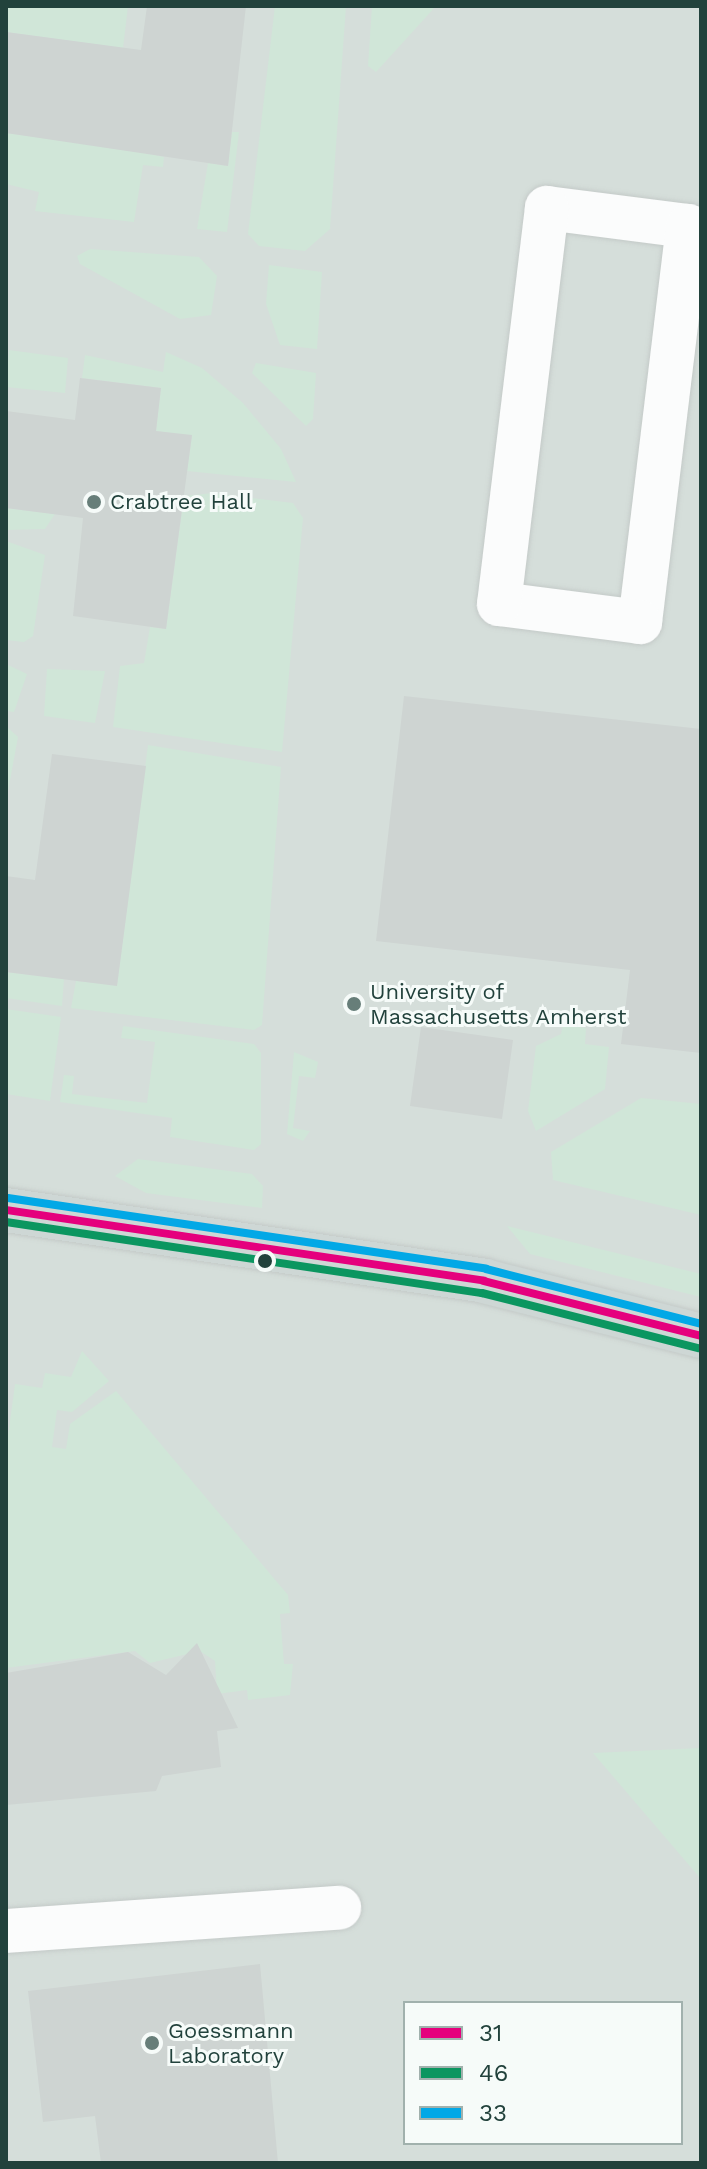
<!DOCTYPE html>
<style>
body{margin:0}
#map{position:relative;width:707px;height:2169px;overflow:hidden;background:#e7edea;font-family:"Work Sans",sans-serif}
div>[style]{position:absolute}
.built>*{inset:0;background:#d5deda}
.green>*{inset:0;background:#d0e6d8}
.building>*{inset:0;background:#ced4d2}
.roads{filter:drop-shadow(0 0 2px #c4cac8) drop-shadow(0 0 2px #c4cac8)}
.minor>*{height:44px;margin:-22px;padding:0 22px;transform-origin:22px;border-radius:22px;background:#fbfcfc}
.major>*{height:44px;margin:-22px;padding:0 22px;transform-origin:22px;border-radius:22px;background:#ced7d5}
.bus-1>*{height:8px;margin:-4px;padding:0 4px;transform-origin:4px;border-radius:4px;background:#e5007d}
.bus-2>*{height:8px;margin:-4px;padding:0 4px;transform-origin:4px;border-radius:4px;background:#0b9660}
.bus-3>*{height:8px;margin:-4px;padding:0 4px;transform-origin:4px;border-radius:4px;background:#02a8e6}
.dots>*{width:22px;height:22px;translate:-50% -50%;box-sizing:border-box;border:4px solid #f6fbf9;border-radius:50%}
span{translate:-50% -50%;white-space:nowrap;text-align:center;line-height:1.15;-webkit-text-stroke:6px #f6fbf9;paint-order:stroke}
.poi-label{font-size:22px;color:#22423c}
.left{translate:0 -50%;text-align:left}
.frame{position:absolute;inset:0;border:8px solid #22423c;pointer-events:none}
.legend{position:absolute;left:403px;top:2001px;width:280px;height:144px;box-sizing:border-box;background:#f6fbf9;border:2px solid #a1b1ad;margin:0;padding:10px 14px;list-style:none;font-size:24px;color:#22423c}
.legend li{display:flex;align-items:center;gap:16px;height:40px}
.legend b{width:40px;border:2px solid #a1b1ad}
</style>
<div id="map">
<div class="built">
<i style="clip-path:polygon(evenodd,6px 6px,701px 6px,701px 2163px,6px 2163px,6px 6px,405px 2003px,681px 2003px,681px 2143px,405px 2143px,405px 2003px)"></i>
</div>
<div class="green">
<i style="clip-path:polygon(6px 6px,128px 6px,123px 48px,6px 32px)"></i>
<i style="clip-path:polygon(275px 6px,346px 6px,330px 229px,305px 251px,259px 246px,248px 234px)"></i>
<i style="clip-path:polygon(372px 6px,436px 6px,376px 72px,368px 66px)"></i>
<i style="clip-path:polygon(232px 132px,239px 132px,227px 232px,197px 229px,208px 163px,228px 166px)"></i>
<i style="clip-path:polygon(6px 133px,128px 149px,164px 157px,163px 167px,143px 165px,134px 222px,35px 211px,39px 192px,6px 184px)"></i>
<i style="clip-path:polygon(90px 249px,199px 257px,217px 276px,211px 315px,180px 319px,80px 264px,77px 256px)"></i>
<i style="clip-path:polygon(269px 265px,322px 272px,317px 349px,280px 345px,266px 304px)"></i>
<i style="clip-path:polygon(9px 350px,68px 358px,65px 393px,6px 387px)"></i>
<i style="clip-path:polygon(166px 352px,202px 368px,243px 403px,281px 449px,296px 482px,187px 471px,192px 436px,156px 431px,161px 388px,82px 378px,85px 355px,163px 372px)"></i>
<i style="clip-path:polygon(256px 363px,316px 373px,313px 419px,306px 426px,252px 373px)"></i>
<i style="clip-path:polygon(213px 493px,293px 503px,303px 518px,282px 752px,113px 727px,120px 666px,144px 663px,150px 627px,166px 629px,184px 496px)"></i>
<i style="clip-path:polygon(6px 508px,55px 514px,45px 529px,6px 530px)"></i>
<i style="clip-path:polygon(6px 541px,45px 555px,33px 636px,24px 642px,6px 640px)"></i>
<i style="clip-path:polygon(6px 664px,27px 674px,14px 712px,6px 711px)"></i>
<i style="clip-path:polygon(47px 669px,105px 671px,95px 723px,44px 716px)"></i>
<i style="clip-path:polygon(6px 726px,18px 737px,6px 802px)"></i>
<i style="clip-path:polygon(148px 745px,281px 767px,262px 1025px,254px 1030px,71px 1008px,76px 981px,117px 985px)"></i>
<i style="clip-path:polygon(6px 972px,64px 979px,62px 1006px,6px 998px)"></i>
<i style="clip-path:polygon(6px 1009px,61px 1017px,50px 1101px,6px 1094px)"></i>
<i style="clip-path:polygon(563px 1025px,586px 1028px,585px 1044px,609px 1047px,605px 1089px,536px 1131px,528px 1111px,536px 1046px,561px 1034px)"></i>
<i style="clip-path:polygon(123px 1026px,254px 1044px,261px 1053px,261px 1144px,254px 1150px,170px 1137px,172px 1118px,60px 1102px,64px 1075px,74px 1076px,72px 1094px,147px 1103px,155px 1042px,121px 1038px)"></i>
<i style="clip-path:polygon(294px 1052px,318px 1062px,315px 1078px,299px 1076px,293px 1128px,310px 1131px,303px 1141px,287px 1134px)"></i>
<i style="clip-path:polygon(641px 1098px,701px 1104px,701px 1215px,553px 1180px,551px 1152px)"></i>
<i style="clip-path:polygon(138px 1159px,252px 1174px,263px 1186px,262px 1208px,146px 1193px,115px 1176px)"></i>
<i style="clip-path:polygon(507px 1226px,701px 1274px,701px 1297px,530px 1254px)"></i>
<i style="clip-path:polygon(82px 1351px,109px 1381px,72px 1412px,57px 1410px,52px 1447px,66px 1449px,70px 1424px,116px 1391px,288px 1595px,290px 1613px,280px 1614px,284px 1664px,293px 1664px,290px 1695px,248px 1700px,247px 1690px,217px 1694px,215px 1661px,200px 1651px,150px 1663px,135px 1651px,6px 1668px,6px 1451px,15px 1384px,42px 1388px,45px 1373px,71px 1377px)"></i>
<i style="clip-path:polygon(701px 1748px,701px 1879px,593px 1753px)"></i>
</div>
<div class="building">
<i style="clip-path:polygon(147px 6px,246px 6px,228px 166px,6px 133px,6px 32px,141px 50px)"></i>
<i style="clip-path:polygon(80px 378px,161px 388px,156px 431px,192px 435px,166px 629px,73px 616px,83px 518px,6px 508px,6px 411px,75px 420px)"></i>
<i style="clip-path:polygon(404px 696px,701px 729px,701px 1053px,621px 1044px,630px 970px,376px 941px)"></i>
<i style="clip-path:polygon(52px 754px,146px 766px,117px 986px,6px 972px,6px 876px,35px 880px)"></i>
<i style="clip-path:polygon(421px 1027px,513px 1040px,502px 1119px,410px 1106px)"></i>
<i style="clip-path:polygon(197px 1643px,238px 1728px,217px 1731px,221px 1767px,162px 1776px,156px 1791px,6px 1805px,6px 1673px,128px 1652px,166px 1675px)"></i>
<i style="clip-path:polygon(260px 1964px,278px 2163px,101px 2163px,95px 2116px,43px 2122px,28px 1991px)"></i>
</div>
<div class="roads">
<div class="minor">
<i style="left:547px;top:208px;width:142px;rotate:7.3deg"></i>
<i style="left:688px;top:226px;width:399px;rotate:96.9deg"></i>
<i style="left:640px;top:622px;width:142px;rotate:-172.7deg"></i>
<i style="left:499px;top:604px;width:399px;rotate:-83.1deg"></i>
<i style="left:6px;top:1931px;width:334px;rotate:-4deg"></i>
</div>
<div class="major">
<i style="left:6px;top:1210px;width:483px;rotate:8.4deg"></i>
<i style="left:484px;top:1281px;width:224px;rotate:14.2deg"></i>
</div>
</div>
<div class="bus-1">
<i style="left:6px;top:1210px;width:483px;rotate:8.4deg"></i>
<i style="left:484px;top:1281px;width:224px;rotate:14.2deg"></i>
</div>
<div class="bus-2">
<i style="left:6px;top:1222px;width:481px;rotate:8.5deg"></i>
<i style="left:482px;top:1293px;width:223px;rotate:14.3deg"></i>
</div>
<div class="bus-3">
<i style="left:8px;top:1198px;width:483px;rotate:8.4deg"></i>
<i style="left:486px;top:1269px;width:222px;rotate:14.3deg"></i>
</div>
<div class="dots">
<i style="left:94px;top:502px;background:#677e79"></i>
<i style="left:354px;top:1004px;background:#677e79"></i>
<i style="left:265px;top:1261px;background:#22423c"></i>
<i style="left:152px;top:2043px;background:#677e79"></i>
</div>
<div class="poi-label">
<span class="left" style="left:110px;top:502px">Crabtree Hall</span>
<span class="left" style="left:370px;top:1004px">University of<br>Massachusetts Amherst</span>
<span class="left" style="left:168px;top:2043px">Goessmann<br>Laboratory</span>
</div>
<div class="frame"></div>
<ul class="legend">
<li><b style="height:10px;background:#e5007d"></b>31</li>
<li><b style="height:10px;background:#0b9660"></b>46</li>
<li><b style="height:10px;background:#02a8e6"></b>33</li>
</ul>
</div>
